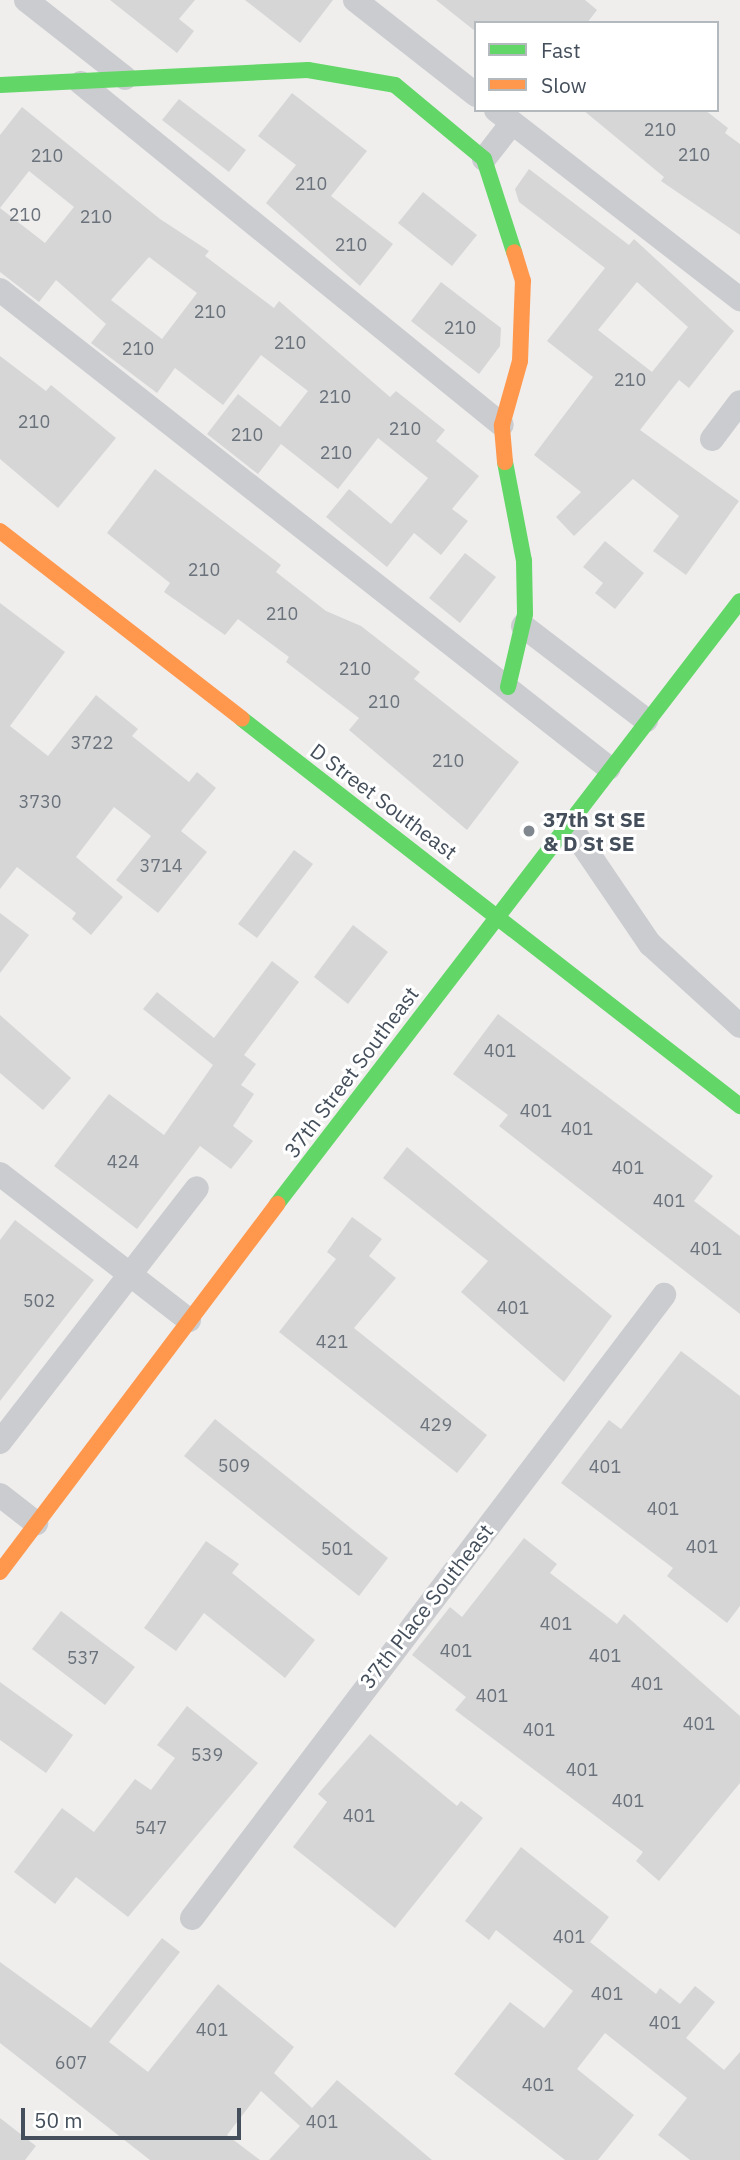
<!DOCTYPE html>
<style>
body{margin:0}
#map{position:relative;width:740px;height:2160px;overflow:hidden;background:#efeeed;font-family:"IBM Plex Sans",sans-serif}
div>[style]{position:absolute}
.building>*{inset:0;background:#d6d6d7}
.street>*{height:24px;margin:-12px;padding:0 12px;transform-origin:12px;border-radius:12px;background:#cacccf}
.fast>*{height:16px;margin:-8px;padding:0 8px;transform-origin:8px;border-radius:8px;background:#63d668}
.slow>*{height:16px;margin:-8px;padding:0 8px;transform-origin:8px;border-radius:8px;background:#ff974d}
.dots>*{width:19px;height:19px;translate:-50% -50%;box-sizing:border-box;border:4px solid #fff;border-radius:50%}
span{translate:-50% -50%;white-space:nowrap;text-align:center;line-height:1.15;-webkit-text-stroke:6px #fff;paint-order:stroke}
.number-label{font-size:18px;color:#6a727b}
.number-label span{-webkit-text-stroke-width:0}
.street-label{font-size:21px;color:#444f5b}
.poi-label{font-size:21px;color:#444f5b;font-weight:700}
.left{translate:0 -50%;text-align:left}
.legend{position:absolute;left:474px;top:21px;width:245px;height:91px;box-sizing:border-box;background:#fff;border:2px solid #b4b9bd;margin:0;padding:9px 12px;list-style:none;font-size:21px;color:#444f5b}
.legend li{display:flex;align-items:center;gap:14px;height:35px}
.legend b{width:35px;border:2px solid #b4b9bd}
.scale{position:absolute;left:21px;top:2108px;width:220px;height:32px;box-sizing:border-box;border:4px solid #444f5b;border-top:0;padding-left:9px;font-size:21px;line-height:24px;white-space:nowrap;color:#444f5b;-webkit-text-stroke:5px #fff;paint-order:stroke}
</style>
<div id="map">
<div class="building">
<i style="clip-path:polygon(110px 0,195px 0,179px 19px,194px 31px,177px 53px)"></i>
<i style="clip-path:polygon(245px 0,333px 0,300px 43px)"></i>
<i style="clip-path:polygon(436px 0,585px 0,597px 10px,587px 23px,476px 23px,475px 31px)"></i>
<i style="clip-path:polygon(292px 93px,367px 151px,331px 196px,393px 244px,360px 286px,266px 203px,296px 165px,258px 136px)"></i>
<i style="clip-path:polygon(179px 99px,246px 150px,229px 172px,162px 120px)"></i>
<i style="clip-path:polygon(evenodd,22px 107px,160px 219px,209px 251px,205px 256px,274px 308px,279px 301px,390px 397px,396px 391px,445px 430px,436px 441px,479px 476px,452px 509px,468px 521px,441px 555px,414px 533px,387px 567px,326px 517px,349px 489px,391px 524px,428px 478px,378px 438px,338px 489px,281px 444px,258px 474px,207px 434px,238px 394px,280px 427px,308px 391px,261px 355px,223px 405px,175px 368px,157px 393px,91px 343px,106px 324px,56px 280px,39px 302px,0 272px,0 135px,22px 107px,29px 171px,74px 207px,45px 243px,0 208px,29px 171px,22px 107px,149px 257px,197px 293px,162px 339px,111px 300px,149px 257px)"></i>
<i style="clip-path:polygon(583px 110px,705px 110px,728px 128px,725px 133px,740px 144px,740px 235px,661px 181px,664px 177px)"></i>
<i style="clip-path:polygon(evenodd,529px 169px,629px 245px,634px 239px,734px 331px,689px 388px,679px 380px,640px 430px,739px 501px,686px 575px,653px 551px,679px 516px,633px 479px,574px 536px,556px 517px,581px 492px,534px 455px,593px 377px,547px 341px,605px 268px,519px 202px,515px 189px,529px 169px,637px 282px,688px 327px,652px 372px,598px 330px,637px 282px)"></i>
<i style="clip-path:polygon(423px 192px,477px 235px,452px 266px,398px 223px)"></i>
<i style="clip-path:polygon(441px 282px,501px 328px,500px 346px,479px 374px,411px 321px)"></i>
<i style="clip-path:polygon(0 356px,46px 391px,51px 385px,116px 438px,58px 508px,0 459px)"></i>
<i style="clip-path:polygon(155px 469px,281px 565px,276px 572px,326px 611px,361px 626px,420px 672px,414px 679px,519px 762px,467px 830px,349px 730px,359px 718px,286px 662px,289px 657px,238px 619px,225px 635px,164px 592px,170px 583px,107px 533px)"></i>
<i style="clip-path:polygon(605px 541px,644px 573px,615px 609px,595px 593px,603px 583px,583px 567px)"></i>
<i style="clip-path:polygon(465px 553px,496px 577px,460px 623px,429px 598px)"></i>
<i style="clip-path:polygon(0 603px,65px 652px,10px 726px,48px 756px,96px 695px,138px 729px,132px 736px,189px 782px,197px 772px,216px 788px,181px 831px,207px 852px,158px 913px,116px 880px,151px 836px,114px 807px,76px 857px,123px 897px,91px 935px,72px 919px,76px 913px,17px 867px,0 889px)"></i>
<i style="clip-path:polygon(294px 850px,313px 864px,257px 938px,238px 924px)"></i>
<i style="clip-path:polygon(0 913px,29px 935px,0 973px)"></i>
<i style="clip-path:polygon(353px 925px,388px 952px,348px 1004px,314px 977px)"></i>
<i style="clip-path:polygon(272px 961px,299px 982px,244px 1055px,256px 1064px,241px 1085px,254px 1094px,233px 1126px,253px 1141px,231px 1169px,200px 1146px,137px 1229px,54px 1166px,109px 1094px,164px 1135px,213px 1065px,143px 1009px,157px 992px,214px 1038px)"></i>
<i style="clip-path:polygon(498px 1014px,713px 1176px,694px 1201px,740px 1236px,740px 1314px,499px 1126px,508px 1115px,453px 1074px)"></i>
<i style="clip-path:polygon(0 1015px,71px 1078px,43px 1110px,0 1073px)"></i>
<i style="clip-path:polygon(407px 1147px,612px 1316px,564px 1382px,461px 1292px,488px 1261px,383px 1178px)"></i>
<i style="clip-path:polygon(352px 1217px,382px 1239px,369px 1256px,396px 1278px,354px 1328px,487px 1435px,457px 1473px,279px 1332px,336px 1259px,327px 1252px)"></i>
<i style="clip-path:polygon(15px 1220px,94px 1280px,0 1401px,0 1240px)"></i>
<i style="clip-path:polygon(681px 1351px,740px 1396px,740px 1606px,727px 1623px,667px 1576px,673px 1568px,561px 1483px,609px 1420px,621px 1429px)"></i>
<i style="clip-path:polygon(215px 1419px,388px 1558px,359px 1596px,184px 1456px)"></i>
<i style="clip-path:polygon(524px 1538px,557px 1564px,550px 1573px,617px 1624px,624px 1614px,740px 1716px,740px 1783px,659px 1881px,636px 1861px,643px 1852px,455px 1710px,466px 1697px,412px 1655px,450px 1607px,462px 1617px)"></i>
<i style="clip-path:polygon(206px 1541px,239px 1564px,232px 1573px,315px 1640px,285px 1678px,204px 1613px,176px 1651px,144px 1628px)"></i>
<i style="clip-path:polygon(61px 1611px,135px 1667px,105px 1705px,32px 1649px)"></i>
<i style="clip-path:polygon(0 1682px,73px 1735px,46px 1773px,0 1740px)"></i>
<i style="clip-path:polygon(187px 1706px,258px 1763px,128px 1917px,76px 1877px,55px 1904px,14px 1872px,62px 1808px,94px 1832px,135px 1779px,151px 1790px,175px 1758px,157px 1745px)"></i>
<i style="clip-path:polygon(370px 1734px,457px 1806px,461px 1801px,483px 1818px,395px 1928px,293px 1847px,327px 1802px,318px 1794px)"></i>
<i style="clip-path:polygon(521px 1847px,609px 1917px,590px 1942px,656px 1994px,660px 1988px,680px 2004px,695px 1986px,715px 2002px,686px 2038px,724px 2070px,740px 2052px,740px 2160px,690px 2160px,658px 2135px,687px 2098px,605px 2033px,577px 2069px,634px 2115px,598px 2160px,565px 2160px,454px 2074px,510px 2002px,544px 2028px,573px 1991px,496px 1930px,489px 1940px,465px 1921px)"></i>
<i style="clip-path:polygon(162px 1938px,180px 1952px,109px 2042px,148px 2072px,218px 1984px,294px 2047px,274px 2073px,312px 2108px,337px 2080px,432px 2160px,269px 2160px,300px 2126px,261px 2091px,227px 2135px,260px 2160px,150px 2160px,0 2043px,0 1962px,91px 2028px)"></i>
<i style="clip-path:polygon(0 2118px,36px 2146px,25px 2160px,0 2160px)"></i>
</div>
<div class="street">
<i style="left:26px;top:0;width:126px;rotate:38.2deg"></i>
<i style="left:355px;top:0;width:154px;rotate:38.1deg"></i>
<i style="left:81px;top:83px;width:542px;rotate:39.09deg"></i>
<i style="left:496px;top:110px;width:309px;rotate:37.8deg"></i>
<i style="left:484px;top:159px;width:46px;rotate:-52.1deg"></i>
<i style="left:0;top:290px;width:774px;rotate:38.13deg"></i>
<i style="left:712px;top:439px;width:46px;rotate:-52.9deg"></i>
<i style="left:523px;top:626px;width:155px;rotate:37.4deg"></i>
<i style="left:567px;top:822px;width:148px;rotate:55.8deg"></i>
<i style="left:650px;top:944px;width:122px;rotate:42.3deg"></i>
<i style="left:0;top:1174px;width:239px;rotate:37.7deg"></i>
<i style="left:0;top:1442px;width:321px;rotate:-52.2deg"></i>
<i style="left:0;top:1495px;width:46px;rotate:37.9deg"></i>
<i style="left:192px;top:1918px;width:782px;rotate:-52.85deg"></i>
</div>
<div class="fast">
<i style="left:0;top:85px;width:308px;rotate:-2.8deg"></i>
<i style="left:308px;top:70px;width:88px;rotate:9.8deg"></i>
<i style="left:395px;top:85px;width:116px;rotate:39.7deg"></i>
<i style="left:484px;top:159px;width:98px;rotate:72.1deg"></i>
<i style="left:505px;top:462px;width:101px;rotate:79.1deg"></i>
<i style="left:524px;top:561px;width:53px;rotate:88.9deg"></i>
<i style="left:525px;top:614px;width:75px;rotate:103.1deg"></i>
<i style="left:242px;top:719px;width:631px;rotate:37.85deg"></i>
<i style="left:277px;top:1204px;width:760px;rotate:-52.48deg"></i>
</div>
<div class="slow">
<i style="left:505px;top:462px;width:37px;rotate:-95deg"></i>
<i style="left:502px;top:425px;width:66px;rotate:-74.3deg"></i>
<i style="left:520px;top:361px;width:80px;rotate:-87.9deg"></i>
<i style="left:523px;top:281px;width:30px;rotate:-107deg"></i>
<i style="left:0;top:531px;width:306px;rotate:37.8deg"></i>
<i style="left:0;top:1572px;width:461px;rotate:-53deg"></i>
</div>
<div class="dots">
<i style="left:529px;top:831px;background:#80878e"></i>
</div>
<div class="number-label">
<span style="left:660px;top:130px">210</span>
<span style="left:694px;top:155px">210</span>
<span style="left:47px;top:156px">210</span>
<span style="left:311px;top:184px">210</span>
<span style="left:25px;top:215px">210</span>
<span style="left:96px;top:217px">210</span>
<span style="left:351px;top:245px">210</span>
<span style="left:210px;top:312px">210</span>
<span style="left:460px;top:328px">210</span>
<span style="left:290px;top:343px">210</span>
<span style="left:138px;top:349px">210</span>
<span style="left:630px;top:380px">210</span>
<span style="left:335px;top:397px">210</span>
<span style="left:34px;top:422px">210</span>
<span style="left:405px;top:429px">210</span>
<span style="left:247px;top:435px">210</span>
<span style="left:336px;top:453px">210</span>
<span style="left:204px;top:570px">210</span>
<span style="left:282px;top:614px">210</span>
<span style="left:355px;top:669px">210</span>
<span style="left:384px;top:702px">210</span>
<span style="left:92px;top:743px">3722</span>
<span style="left:448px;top:761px">210</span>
<span style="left:40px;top:802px">3730</span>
<span style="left:161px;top:866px">3714</span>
<span style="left:500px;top:1051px">401</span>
<span style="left:536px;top:1111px">401</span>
<span style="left:577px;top:1129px">401</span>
<span style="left:123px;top:1162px">424</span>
<span style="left:628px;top:1168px">401</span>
<span style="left:669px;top:1201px">401</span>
<span style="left:706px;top:1249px">401</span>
<span style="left:39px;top:1301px">502</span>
<span style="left:513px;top:1308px">401</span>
<span style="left:332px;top:1342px">421</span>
<span style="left:436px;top:1425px">429</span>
<span style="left:234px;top:1466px">509</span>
<span style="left:605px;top:1467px">401</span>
<span style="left:663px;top:1509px">401</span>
<span style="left:702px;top:1547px">401</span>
<span style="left:337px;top:1549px">501</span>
<span style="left:556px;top:1624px">401</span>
<span style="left:456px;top:1651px">401</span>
<span style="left:605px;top:1656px">401</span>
<span style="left:83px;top:1658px">537</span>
<span style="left:647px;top:1684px">401</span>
<span style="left:492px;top:1696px">401</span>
<span style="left:699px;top:1724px">401</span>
<span style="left:539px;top:1730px">401</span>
<span style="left:207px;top:1755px">539</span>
<span style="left:582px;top:1770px">401</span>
<span style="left:628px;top:1801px">401</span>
<span style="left:359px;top:1816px">401</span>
<span style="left:151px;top:1828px">547</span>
<span style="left:569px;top:1937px">401</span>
<span style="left:607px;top:1994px">401</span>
<span style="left:665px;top:2023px">401</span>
<span style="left:212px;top:2030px">401</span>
<span style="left:71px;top:2063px">607</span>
<span style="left:538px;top:2085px">401</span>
<span style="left:322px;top:2122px">401</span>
</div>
<div class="street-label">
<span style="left:384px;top:801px;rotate:37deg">D Street Southeast</span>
<span style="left:351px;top:1072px;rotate:-53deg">37th Street Southeast</span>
<span style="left:426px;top:1606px;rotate:-52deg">37th Place Southeast</span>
</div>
<div class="poi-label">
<span class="left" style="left:543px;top:831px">37th St SE<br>&amp; D St SE</span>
</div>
<ul class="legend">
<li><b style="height:9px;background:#63d668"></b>Fast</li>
<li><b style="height:9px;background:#ff974d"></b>Slow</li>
</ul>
<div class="scale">50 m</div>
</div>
